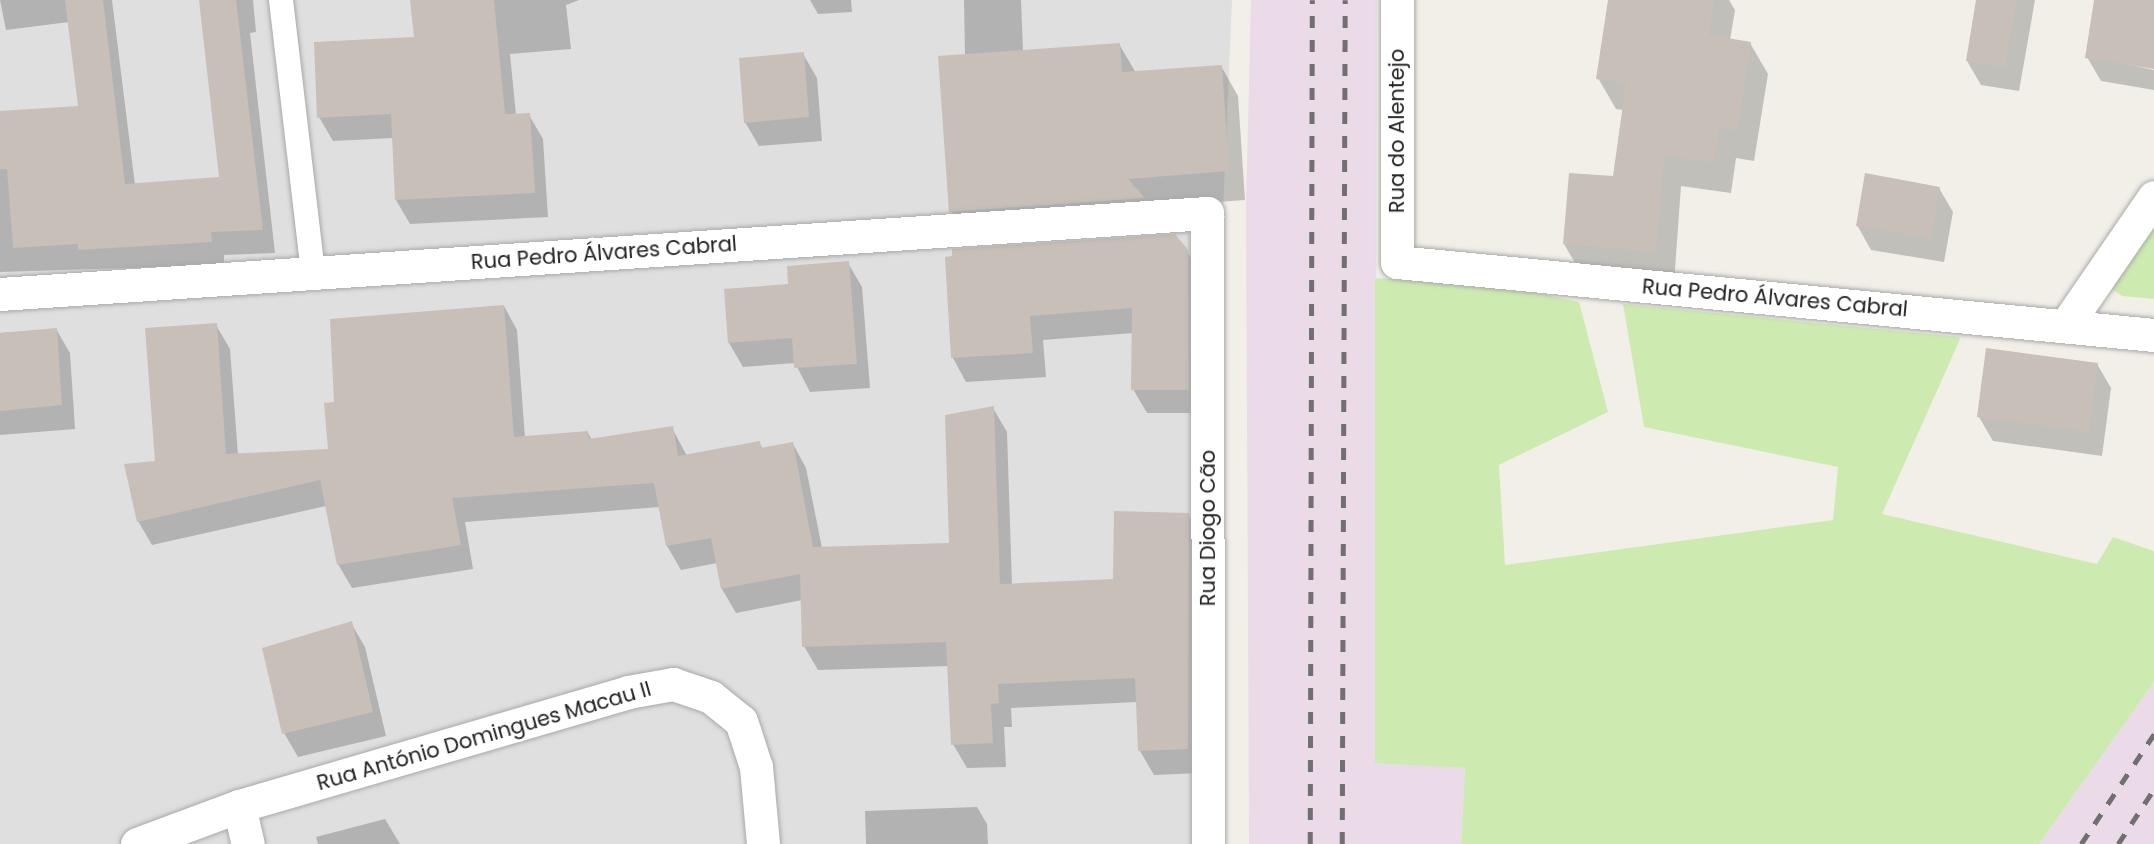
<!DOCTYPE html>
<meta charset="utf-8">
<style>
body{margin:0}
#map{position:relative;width:2154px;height:844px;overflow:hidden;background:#f2efe9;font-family:Poppins,sans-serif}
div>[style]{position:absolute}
.residential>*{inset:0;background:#e0dfdf}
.industrial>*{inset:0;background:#ebdbe8}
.grass>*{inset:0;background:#cdebb0}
.shadow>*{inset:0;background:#0003}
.building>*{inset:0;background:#c7bfb8}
.roads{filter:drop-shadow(0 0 2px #a9a9a9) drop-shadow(0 0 2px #a9a9a9)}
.lane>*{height:24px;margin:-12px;padding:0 12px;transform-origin:12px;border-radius:12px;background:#fff}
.street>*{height:33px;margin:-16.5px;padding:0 16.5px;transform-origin:16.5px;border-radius:16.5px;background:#fff}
.rail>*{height:4.5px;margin-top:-2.25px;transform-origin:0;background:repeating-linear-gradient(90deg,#707070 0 12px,transparent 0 24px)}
span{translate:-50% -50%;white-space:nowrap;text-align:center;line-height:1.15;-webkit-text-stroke:4.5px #fff;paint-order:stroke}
.street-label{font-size:21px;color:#222}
</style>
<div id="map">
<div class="residential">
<i style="clip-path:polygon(0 0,1232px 0,1223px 214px,1222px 844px,0 844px)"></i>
</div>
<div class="industrial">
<i style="clip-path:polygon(1251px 0,1377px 0,1375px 762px,1465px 768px,1461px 844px,1249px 844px,1246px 208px)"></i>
<i style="clip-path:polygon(2154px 682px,2154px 844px,2039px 844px)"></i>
</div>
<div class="grass">
<i style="clip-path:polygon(2154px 217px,2154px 299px,2122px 296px,2105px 284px)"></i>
<i style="clip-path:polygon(1375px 278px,1509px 287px,1579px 302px,1608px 412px,1499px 465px,1505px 565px,1833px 520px,1838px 467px,1644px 427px,1623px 304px,1961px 337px,1882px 514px,2097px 564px,2113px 537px,2154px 551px,2154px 682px,2039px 844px,1461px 844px,1465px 768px,1375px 763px)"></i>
</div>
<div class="shadow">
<i style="clip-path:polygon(0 0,112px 0,135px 185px,221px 179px,200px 0,253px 0,256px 32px,250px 33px,275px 253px,224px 255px,224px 265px,0 272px,0 113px,80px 107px,69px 22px,6px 30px)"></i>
<i style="clip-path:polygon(411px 0,579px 0,566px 5px,571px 49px,510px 54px,516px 115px,529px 115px,543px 139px,548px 217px,410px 224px,396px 200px,394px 138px,333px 141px,319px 117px,415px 38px)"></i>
<i style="clip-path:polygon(810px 0,851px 0,852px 12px,818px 14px)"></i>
<i style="clip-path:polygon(964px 0,1021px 0,1023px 51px,1119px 44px,1136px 73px,1221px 66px,1238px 96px,1245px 200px,1148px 207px,967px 240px,951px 211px,965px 55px)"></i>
<i style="clip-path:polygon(1610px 0,1729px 0,1735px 10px,1730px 40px,1750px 43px,1768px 74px,1754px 161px,1736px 158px,1731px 193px,1681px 186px,1674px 283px,1582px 275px,1564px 244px,1614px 178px,1623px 110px,1616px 109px,1598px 78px)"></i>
<i style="clip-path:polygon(1978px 0,2035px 0,2019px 91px,1981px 85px,1967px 61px)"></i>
<i style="clip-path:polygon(2096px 0,2154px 0,2154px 67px,2102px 59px,2154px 70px,2154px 90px,2101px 81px,2087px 57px)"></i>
<i style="clip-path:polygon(803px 54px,817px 78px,822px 141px,759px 146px,745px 122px)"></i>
<i style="clip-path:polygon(1939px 188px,1953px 212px,1944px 262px,1871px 250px,1857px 225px)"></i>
<i style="clip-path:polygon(1187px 251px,1201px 276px,1202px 413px,1147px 413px,1133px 389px,1133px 333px,1043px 340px,1046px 377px,966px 382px,953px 358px,946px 258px)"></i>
<i style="clip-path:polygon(848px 263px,862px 287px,870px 388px,810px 392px,795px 363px,743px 367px,729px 343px,790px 286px)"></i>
<i style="clip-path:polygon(504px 306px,517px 330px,525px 438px,588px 433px,592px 440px,672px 428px,687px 456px,759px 443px,763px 449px,793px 444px,806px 468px,822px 548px,950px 544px,993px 408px,1007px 432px,1012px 585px,1115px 580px,1188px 514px,1202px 538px,1201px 773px,1154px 775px,1140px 751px,1138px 702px,1011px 708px,1012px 727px,1004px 727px,1006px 767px,967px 768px,953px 744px,949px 666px,818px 670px,804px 646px,802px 600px,736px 613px,722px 589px,717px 563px,681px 570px,667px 546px,660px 507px,465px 522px,473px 569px,352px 588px,338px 564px,326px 506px,152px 545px,138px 521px,156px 462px,216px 325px,230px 349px,238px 455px,330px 450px,335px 404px)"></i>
<i style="clip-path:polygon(56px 329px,70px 353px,75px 429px,0 435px,0 333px)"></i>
<i style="clip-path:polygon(2097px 364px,2111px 388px,2102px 456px,1993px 441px,1979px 417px)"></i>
<i style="clip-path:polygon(351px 623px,365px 647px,386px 736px,298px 757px,284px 733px)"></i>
<i style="clip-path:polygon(977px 807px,987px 824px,988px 844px,866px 844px,865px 811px)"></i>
<i style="clip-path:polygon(385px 819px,400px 844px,318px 844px,316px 837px)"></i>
</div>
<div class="building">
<i style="clip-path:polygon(65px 0,103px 0,125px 184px,219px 177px,199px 0,236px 0,263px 230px,211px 232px,212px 242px,78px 250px,78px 244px,13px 248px,7px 169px,0 169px,0 111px,78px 106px)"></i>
<i style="clip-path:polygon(410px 0,494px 0,505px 114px,530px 113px,535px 193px,395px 200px,391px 114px,317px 118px,314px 42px,414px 37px)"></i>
<i style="clip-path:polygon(1608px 0,1714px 0,1709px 35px,1751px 42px,1737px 131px,1719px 128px,1714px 163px,1664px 156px,1656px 252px,1563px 244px,1569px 173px,1613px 176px,1626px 83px,1596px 79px)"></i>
<i style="clip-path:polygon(1976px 0,2017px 0,2005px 68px,1966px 61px)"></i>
<i style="clip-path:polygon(2094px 0,2154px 0,2154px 69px,2085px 58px)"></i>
<i style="clip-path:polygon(1120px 43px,1122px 72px,1222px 65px,1229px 171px,1128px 179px,1145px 198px,949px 212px,938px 56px)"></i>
<i style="clip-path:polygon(804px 52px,809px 117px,744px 123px,739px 58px)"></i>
<i style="clip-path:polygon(1865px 173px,1940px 187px,1931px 238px,1856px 226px)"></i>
<i style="clip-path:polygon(1175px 234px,1188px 250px,1189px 390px,1131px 390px,1132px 308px,1030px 316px,1033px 353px,951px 358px,945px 257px,952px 256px,952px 249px)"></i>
<i style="clip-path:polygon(849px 261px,857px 364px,794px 368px,792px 338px,728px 343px,724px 289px,788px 284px,787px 266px)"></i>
<i style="clip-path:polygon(504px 305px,514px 437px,588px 431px,589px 439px,673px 426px,678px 456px,760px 441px,761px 448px,793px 442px,813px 547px,949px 543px,945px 415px,994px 406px,1000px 584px,1113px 579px,1114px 511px,1189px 513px,1188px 749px,1138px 751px,1135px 678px,998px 684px,999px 703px,991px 704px,993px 743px,951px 745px,946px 642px,802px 647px,800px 574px,721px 589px,711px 538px,666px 546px,654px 483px,452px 498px,461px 545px,337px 565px,320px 480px,137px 522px,124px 464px,155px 461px,145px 328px,217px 323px,226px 454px,328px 449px,324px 403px,334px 402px,330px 319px)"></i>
<i style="clip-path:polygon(57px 328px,62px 405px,0 411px,0 333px)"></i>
<i style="clip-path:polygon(1986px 348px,2098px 363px,2089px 432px,1977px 417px)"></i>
<i style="clip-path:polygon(352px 621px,373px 712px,282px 734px,262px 648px)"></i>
</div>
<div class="roads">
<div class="lane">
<i style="left:281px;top:0;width:275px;rotate:83.3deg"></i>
</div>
<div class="street">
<i style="left:1397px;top:0;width:262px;rotate:90deg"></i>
<i style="left:1397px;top:262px;width:761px;rotate:5.51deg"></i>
<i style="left:0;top:294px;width:1210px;rotate:-3.84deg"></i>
<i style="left:1207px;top:213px;width:631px;rotate:89.91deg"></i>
<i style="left:2066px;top:325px;width:155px;rotate:-55.5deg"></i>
<i style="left:239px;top:806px;width:39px;rotate:77deg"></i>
<i style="left:137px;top:844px;width:109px;rotate:-20.4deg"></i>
<i style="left:239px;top:806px;width:405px;rotate:-16.3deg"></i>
<i style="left:628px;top:692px;width:46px;rotate:-10.1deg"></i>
<i style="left:673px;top:684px;width:40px;rotate:18.9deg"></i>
<i style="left:711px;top:697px;width:38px;rotate:39deg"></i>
<i style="left:741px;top:721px;width:48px;rotate:71.9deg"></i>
<i style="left:756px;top:767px;width:77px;rotate:84.8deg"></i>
</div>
</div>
<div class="rail">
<i style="left:1310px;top:844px;width:844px;rotate:-89.86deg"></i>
<i style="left:1342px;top:844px;width:844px;rotate:-89.8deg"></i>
<i style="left:2081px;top:844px;width:132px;rotate:-56.4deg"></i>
<i style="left:2118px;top:844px;width:66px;rotate:-56.8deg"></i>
</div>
<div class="street-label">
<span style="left:1397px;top:131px;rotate:-90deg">Rua do Alentejo</span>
<span style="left:604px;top:253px;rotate:-4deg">Rua Pedro Álvares Cabral</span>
<span style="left:1775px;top:298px;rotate:5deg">Rua Pedro Álvares Cabral</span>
<span style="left:1208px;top:528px;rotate:-90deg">Rua Diogo Cão</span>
<span style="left:484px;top:736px;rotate:-16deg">Rua António Domingues Macau II</span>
</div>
</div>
